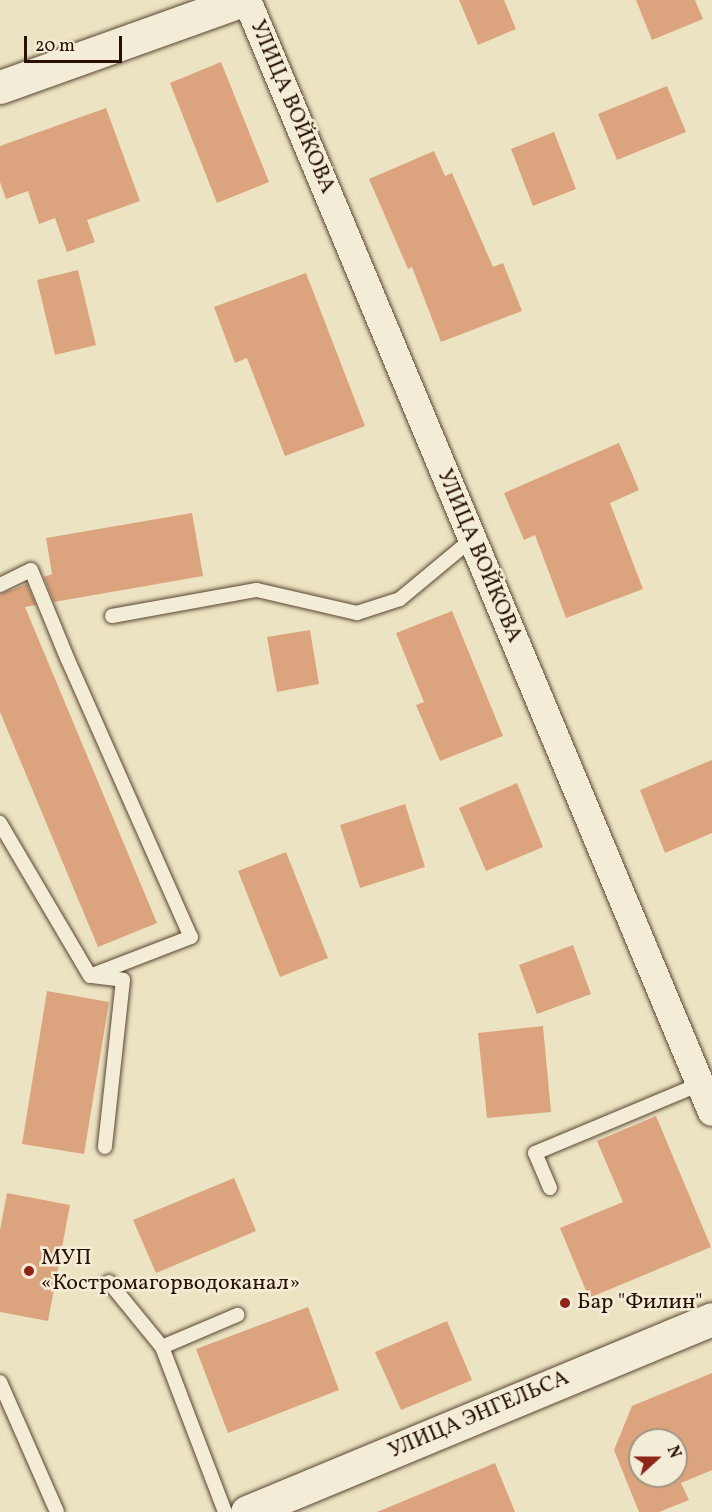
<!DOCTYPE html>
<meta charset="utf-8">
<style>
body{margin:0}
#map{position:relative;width:712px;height:1512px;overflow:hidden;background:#ece3c2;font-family:Vollkorn,serif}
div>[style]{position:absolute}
.building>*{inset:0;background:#dca47e}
.roads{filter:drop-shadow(0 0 2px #594532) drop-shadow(0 0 2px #594532)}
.lane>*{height:14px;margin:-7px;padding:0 7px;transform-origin:7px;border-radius:7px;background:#f3edd7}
.street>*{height:28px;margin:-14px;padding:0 14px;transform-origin:14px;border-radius:14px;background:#f3edd7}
.secondary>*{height:33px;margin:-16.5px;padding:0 16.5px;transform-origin:16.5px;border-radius:16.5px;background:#f3edd7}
.dots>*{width:16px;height:16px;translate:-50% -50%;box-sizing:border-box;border:3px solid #f3edd7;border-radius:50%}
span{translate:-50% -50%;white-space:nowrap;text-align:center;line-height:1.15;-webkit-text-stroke:5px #f3edd7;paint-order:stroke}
.street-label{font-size:22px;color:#281002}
.poi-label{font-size:22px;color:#281002}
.left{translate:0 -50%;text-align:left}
.north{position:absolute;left:628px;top:1428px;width:60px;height:60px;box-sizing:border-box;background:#f3edd7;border:2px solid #a29582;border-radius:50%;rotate:69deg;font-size:16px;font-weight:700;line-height:24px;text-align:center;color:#281002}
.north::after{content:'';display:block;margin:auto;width:21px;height:27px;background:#8f2418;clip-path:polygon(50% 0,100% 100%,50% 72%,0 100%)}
.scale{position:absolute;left:24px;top:36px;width:98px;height:27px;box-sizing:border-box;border:3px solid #281002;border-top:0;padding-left:8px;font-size:18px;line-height:21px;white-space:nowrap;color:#281002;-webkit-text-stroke:4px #f3edd7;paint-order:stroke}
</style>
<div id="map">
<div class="building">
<i style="clip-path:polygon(459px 0,504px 0,516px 29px,478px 45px)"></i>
<i style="clip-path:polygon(636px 0,695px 0,703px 19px,652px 40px)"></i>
<i style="clip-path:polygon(221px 62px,269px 182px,217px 203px,170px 83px)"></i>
<i style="clip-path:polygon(667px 86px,686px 132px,617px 160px,598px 114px)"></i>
<i style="clip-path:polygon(106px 108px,140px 201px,87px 220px,95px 242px,67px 252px,55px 218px,39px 224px,28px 191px,6px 199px,0 182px,0 146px)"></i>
<i style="clip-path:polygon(554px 132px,576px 189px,533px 206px,511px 149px)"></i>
<i style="clip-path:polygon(434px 151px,445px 176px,452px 173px,493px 267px,503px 263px,522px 311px,441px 342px,412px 267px,408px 269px,369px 179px)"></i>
<i style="clip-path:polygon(78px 270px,96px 345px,55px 355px,37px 280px)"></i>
<i style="clip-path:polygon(306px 273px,365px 426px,285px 456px,247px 358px,235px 363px,214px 307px)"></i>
<i style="clip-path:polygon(619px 443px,639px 490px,610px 503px,643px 589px,566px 618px,535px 535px,524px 540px,504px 493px)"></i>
<i style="clip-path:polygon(192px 513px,203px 576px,54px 602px,44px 577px,52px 574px,46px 538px)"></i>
<i style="clip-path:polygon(27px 584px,36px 605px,25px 607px,157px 923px,98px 947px,0 712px,0 594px)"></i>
<i style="clip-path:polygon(452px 611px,503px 736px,440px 761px,416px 705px,424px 702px,396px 633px)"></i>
<i style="clip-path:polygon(310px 630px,319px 684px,277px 692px,267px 637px)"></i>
<i style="clip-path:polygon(712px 760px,712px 833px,665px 853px,640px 790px)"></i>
<i style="clip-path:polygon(517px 783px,543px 847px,486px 871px,459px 808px)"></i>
<i style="clip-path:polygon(405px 804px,425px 867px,360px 888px,340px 825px)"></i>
<i style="clip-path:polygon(286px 852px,328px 958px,280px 977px,238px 871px)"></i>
<i style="clip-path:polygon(573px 945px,591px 994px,537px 1014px,519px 965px)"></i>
<i style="clip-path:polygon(47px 991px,109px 1002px,84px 1154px,22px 1144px)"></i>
<i style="clip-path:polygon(543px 1026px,551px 1112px,487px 1118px,478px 1033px)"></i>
<i style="clip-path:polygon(656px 1116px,711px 1247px,589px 1298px,560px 1228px,623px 1202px,597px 1141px)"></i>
<i style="clip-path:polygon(234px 1178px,256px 1231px,156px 1273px,133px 1220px)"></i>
<i style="clip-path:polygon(7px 1193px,70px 1205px,48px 1321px,0 1312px,0 1230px)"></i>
<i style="clip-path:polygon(308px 1307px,339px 1390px,228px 1433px,196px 1349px)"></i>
<i style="clip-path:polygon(447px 1321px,472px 1380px,401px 1410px,375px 1352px)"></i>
<i style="clip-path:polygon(evenodd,712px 1373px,712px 1470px,681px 1483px,689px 1500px,659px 1512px,639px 1512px,614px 1450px,632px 1406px,712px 1373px,640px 1440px,676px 1440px,676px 1476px,640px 1476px,640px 1440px)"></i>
<i style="clip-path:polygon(495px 1463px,515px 1512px,377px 1512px)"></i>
</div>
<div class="roads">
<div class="lane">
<i style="left:0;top:585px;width:34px;rotate:-26deg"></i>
<i style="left:31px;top:570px;width:97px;rotate:67.7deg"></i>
<i style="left:68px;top:660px;width:303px;rotate:66.1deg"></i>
<i style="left:191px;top:937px;width:108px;rotate:158.9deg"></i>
<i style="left:90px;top:976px;width:178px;rotate:-120.5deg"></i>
<i style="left:112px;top:616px;width:147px;rotate:-10.2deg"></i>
<i style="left:257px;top:590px;width:103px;rotate:13deg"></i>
<i style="left:357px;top:613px;width:45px;rotate:-18deg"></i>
<i style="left:400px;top:599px;width:94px;rotate:-39.8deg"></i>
<i style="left:92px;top:976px;width:31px;rotate:7deg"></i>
<i style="left:123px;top:980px;width:168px;rotate:96.2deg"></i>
<i style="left:550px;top:1188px;width:38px;rotate:-113deg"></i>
<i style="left:535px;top:1153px;width:179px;rotate:-22.7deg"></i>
<i style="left:109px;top:1282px;width:84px;rotate:50.8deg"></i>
<i style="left:162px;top:1347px;width:177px;rotate:69.1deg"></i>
<i style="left:162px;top:1347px;width:82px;rotate:-23.1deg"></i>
<i style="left:0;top:1382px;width:142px;rotate:66.3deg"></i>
</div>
<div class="street">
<i style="left:247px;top:0;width:1205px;rotate:67.31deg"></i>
</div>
<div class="secondary">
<i style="left:0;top:87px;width:258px;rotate:-19.7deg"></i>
<i style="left:247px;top:1512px;width:503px;rotate:-22.54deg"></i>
</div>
</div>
<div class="dots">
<i style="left:29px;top:1271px;background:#8f2418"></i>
<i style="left:565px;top:1303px;background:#8f2418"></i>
</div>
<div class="street-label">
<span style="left:292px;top:107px;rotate:67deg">УЛИЦА ВОЙКОВА</span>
<span style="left:479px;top:556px;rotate:67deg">УЛИЦА ВОЙКОВА</span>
<span style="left:479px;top:1415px;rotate:-23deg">УЛИЦА ЭНГЕЛЬСА</span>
</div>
<div class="poi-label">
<span class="left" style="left:41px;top:1271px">МУП<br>«Костромагорводоканал»</span>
<span class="left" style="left:577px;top:1303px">Бар "Филин"</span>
</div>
<div class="north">N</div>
<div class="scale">20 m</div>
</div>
